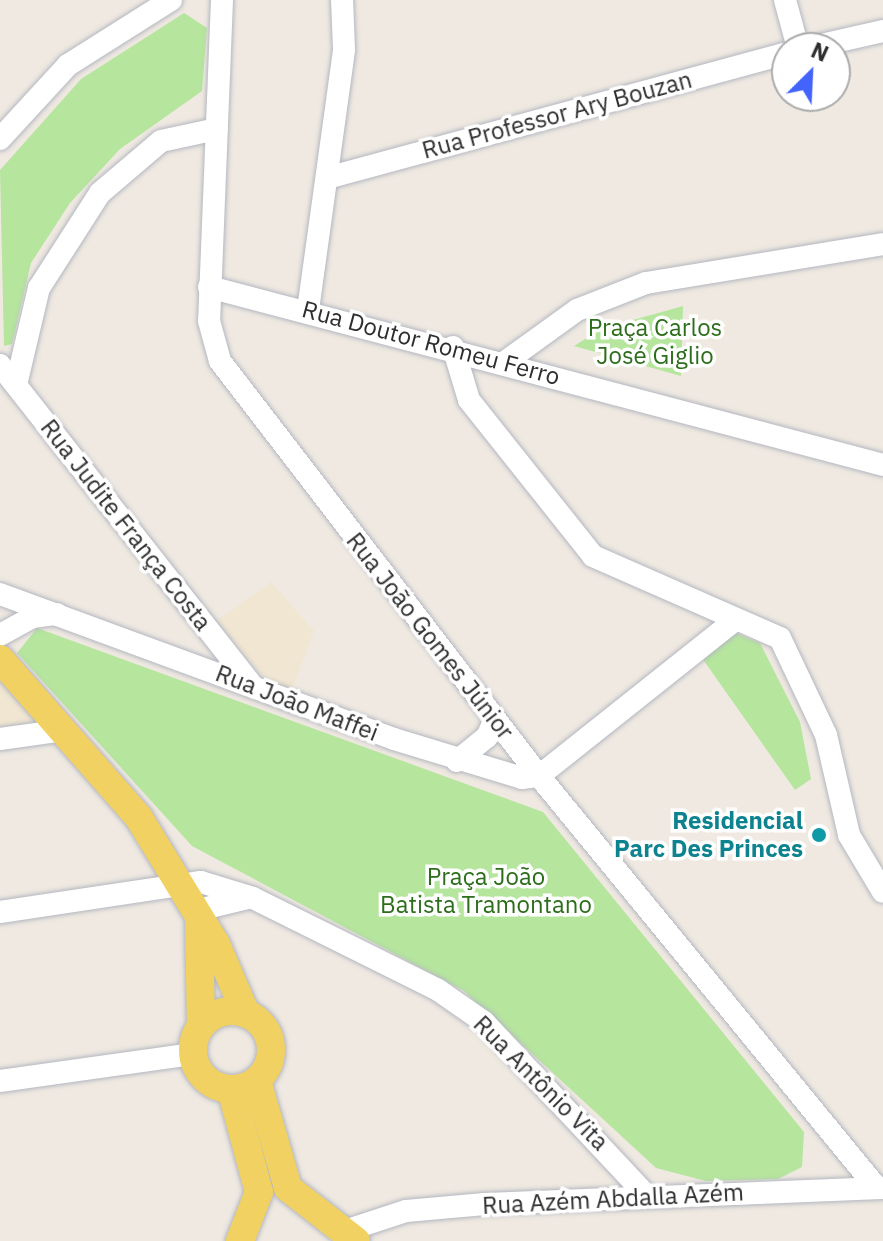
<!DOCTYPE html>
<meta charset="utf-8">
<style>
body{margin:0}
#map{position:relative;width:883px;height:1241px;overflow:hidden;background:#efe9e1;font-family:"IBM Plex Sans",sans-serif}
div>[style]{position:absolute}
.education>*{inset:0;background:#f0e6d1}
.green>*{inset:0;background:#b6e59e}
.roads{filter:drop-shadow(0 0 2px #b4b7c1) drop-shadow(0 0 2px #b4b7c1)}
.minor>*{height:22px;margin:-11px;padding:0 11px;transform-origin:11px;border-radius:11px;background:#fff}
.major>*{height:28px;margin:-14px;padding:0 14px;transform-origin:14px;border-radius:14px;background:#f2d163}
.major>.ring{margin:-14px;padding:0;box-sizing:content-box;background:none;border:28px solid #f2d163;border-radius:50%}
.dots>*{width:22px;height:22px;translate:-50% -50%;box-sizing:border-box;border:4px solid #fff;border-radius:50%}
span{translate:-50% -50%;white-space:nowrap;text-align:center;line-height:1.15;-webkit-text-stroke:7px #fff;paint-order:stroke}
.street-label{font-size:24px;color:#2e2e2e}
.park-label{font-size:24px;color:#2c6e1b}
.culture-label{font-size:24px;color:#0d838f;font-weight:700}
.right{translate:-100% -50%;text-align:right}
.north{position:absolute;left:771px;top:32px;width:80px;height:80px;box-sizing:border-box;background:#fff;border:2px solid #ababab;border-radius:50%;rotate:24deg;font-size:22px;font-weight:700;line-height:32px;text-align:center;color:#2e2e2e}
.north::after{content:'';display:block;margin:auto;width:28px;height:36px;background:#4264fb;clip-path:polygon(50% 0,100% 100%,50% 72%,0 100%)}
</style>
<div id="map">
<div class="education">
<i style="clip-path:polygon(271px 582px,314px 631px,291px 692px,264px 678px,217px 621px)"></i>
<i style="clip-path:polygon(0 674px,43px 722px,0 727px)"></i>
</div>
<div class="green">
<i style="clip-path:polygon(184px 13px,207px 28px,202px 91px,120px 149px,70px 203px,31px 263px,12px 344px,4px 346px,0 170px,81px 79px)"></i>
<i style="clip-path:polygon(683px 306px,681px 376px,574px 346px,601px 329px)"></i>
<i style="clip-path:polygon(37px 628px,543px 812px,804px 1132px,802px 1167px,778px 1179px,706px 1181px,656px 1168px,464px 991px,192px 846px,17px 653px)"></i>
<i style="clip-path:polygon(735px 633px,760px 643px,800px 722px,811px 779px,795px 790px,702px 658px)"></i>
</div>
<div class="roads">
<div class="minor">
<i style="left:222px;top:0;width:321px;rotate:92.3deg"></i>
<i style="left:209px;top:321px;width:41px;rotate:74.6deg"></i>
<i style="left:220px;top:361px;width:523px;rotate:52.45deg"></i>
<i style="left:539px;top:776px;width:531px;rotate:50.65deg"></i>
<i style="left:785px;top:0;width:50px;rotate:74.8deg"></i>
<i style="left:808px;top:48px;width:77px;rotate:-12.8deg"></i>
<i style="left:0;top:139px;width:100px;rotate:-47.4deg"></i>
<i style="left:68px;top:65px;width:122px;rotate:-32.3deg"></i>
<i style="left:327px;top:178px;width:477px;rotate:-15.2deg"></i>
<i style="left:209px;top:287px;width:697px;rotate:14.79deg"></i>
<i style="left:308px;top:310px;width:263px;rotate:-82.1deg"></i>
<i style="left:344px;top:49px;width:49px;rotate:-92.3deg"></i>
<i style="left:453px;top:347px;width:55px;rotate:73.2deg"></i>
<i style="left:469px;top:400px;width:199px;rotate:51.5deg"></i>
<i style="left:593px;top:556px;width:204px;rotate:23.7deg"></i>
<i style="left:780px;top:638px;width:107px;rotate:64.6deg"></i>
<i style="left:826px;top:735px;width:103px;rotate:77deg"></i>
<i style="left:849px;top:835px;width:66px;rotate:59.2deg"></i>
<i style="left:505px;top:362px;width:89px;rotate:-35.8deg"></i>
<i style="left:577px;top:310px;width:74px;rotate:-21.4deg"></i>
<i style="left:646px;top:283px;width:240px;rotate:-9.3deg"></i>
<i style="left:0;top:365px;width:406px;rotate:51.8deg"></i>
<i style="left:16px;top:385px;width:100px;rotate:-76.7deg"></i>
<i style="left:39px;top:288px;width:113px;rotate:-57.3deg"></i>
<i style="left:100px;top:193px;width:80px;rotate:-40.4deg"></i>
<i style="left:161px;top:141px;width:57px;rotate:-12.1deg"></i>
<i style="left:0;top:594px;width:420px;rotate:20.2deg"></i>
<i style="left:394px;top:739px;width:134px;rotate:16.9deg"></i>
<i style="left:522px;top:778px;width:17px;rotate:-7deg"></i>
<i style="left:539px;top:776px;width:251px;rotate:-38.5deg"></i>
<i style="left:0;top:635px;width:37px;rotate:-29deg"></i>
<i style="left:32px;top:617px;width:25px;rotate:-7deg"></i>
<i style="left:0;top:739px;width:66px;rotate:-7.9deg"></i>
<i style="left:457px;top:761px;width:38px;rotate:-39deg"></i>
<i style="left:487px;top:737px;width:20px;rotate:-66deg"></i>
<i style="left:194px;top:911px;width:56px;rotate:-13.5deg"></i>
<i style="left:0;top:912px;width:203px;rotate:-8.5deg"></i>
<i style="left:201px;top:882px;width:54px;rotate:17.1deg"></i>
<i style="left:253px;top:898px;width:207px;rotate:26.4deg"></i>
<i style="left:438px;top:990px;width:56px;rotate:34.8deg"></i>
<i style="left:484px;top:1022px;width:237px;rotate:46.9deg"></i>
<i style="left:0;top:1081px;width:195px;rotate:-8deg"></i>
<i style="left:345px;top:1231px;width:64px;rotate:-18.2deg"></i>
<i style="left:406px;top:1211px;width:79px;rotate:-5.1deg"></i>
<i style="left:485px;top:1204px;width:398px;rotate:-2.3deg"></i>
</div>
<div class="major">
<i style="left:0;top:659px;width:211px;rotate:48.8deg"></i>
<i style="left:139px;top:818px;width:148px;rotate:58.6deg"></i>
<i style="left:216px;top:944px;width:76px;rotate:66.8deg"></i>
<i style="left:199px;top:923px;width:102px;rotate:88.9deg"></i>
<i class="ring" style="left:193px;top:1011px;width:50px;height:50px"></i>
<i style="left:257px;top:1081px;width:111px;rotate:73.8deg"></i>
<i style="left:288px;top:1188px;width:86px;rotate:37.9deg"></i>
<i style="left:231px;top:1089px;width:107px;rotate:74.8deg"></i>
<i style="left:259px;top:1192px;width:53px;rotate:111.2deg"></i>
</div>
</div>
<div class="dots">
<i style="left:819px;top:835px;background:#0f9aa8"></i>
</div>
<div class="street-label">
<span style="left:557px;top:115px;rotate:-15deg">Rua Professor Ary Bouzan</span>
<span style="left:431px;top:343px;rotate:15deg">Rua Doutor Romeu Ferro</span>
<span style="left:126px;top:525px;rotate:52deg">Rua Judite França Costa</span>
<span style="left:430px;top:636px;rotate:52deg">Rua João Gomes Júnior</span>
<span style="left:297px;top:703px;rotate:21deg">Rua João Maffei</span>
<span style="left:541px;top:1083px;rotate:45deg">Rua Antônio Vita</span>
<span style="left:613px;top:1199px;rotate:-3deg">Rua Azém Abdalla Azém</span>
</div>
<div class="park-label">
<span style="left:655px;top:342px">Praça Carlos<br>José Giglio</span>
<span style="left:486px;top:891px">Praça João<br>Batista Tramontano</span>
</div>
<div class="culture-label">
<span class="right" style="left:803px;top:835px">Residencial<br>Parc Des Princes</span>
</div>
<div class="north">N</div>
</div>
